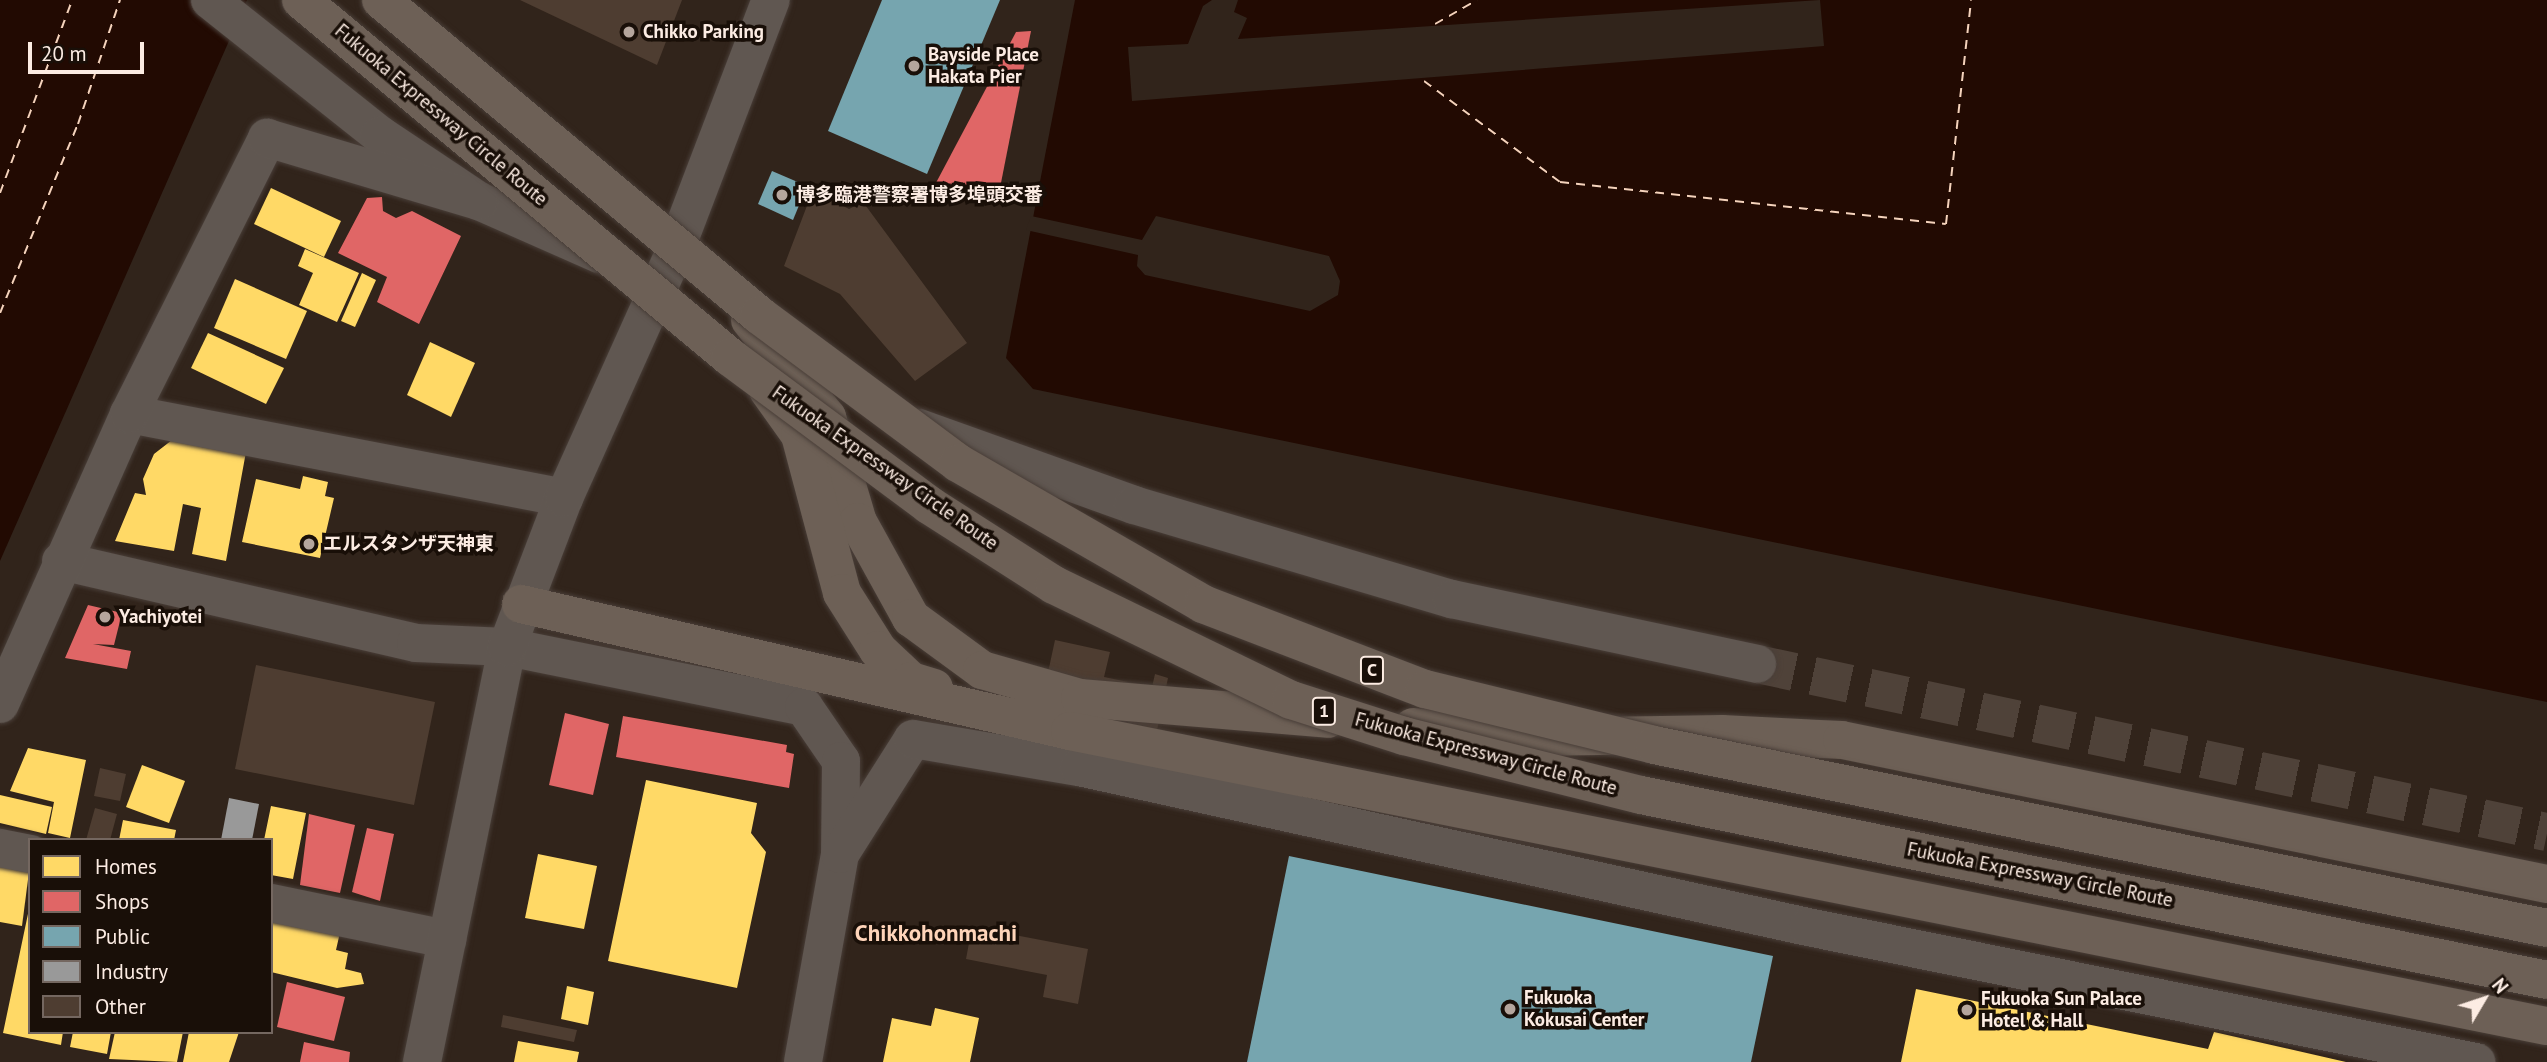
<!DOCTYPE html>
<meta charset="utf-8">
<style>
body{margin:0}
#map{position:relative;width:2547px;height:1062px;overflow:hidden;background:#31241b;font-family:"PT Sans","Noto Sans JP",sans-serif}
div>[style]{position:absolute}
.water>*{inset:0;background:#220a02}
.pier>*{inset:0;background:#31241b}
.homes>*{inset:0;background:#ffd966}
.shops>*{inset:0;background:#e06666}
.public>*{inset:0;background:#76a5af}
.industry>*{inset:0;background:#999}
.ferry>*{height:2px;margin-top:-1px;transform-origin:0;background:repeating-linear-gradient(90deg,#f5d3bc 0 9px,transparent 0 16px)}
.building>*{inset:0;background:#4e3d31}
.minor-tunnel>*{height:38px;margin-top:-19px;transform-origin:0;background:repeating-linear-gradient(90deg,#4f4239 0 38px,transparent 0 57px)}
.roads{filter:drop-shadow(0 0 2px #493e38) drop-shadow(0 0 2px #493e38)}
.minor>*{height:38px;margin:-19px;padding:0 19px;transform-origin:19px;border-radius:19px;background:#605751}
.highway>*{height:38px;margin:-19px;padding:0 19px;transform-origin:19px;border-radius:19px;background:#6d6056}
.bridges{filter:drop-shadow(0 0 2px #493e38) drop-shadow(0 0 2px #493e38)}
.highway-bridge>*{height:38px;margin:-19px;padding:0 19px;transform-origin:19px;border-radius:19px;background:#6d6056}
.dots>*{width:19px;height:19px;translate:-50% -50%;box-sizing:border-box;border:4px solid #190f08;border-radius:50%}
span{translate:-50% -50%;white-space:nowrap;text-align:center;line-height:1.15;-webkit-text-stroke:7px #190f08;paint-order:stroke}
.shield-label span{padding:2px 5px;background:#190f08;border:2px solid;border-radius:5px;-webkit-text-stroke-width:0}
.shield-label{font-size:18px;color:#fcece3;font-weight:700}
.poi-label{font-size:19px;color:#fcece3;font-weight:700}
.left{translate:0 -50%;text-align:left}
.street-label{font-size:19px;color:#fcece3}
.quarter-label{font-size:23px;color:#fed4b9;font-weight:700}
.legend{position:absolute;left:28px;top:838px;width:245px;height:196px;box-sizing:border-box;background:#190f08;border:2px solid #746760;margin:0;padding:9px 12px;list-style:none;font-size:21px;color:#fcece3}
.legend li{display:flex;align-items:center;gap:14px;height:35px}
.legend b{width:35px;border:2px solid #746760}
.north{position:absolute;left:2449px;top:964px;width:70px;height:70px;-webkit-text-stroke:5px #190f08;paint-order:stroke;rotate:51deg;font-size:19px;font-weight:700;line-height:28px;text-align:center;color:#fcece3}
.north::after{content:'';display:block;margin:auto;width:24px;height:32px;background:#fcece3;clip-path:polygon(50% 0,100% 100%,50% 72%,0 100%)}
.scale{position:absolute;left:28px;top:42px;width:116px;height:32px;box-sizing:border-box;border:4px solid #fcece3;border-top:0;padding-left:9px;font-size:21px;line-height:24px;white-space:nowrap;color:#fcece3;-webkit-text-stroke:5px #190f08;paint-order:stroke}
</style>
<div id="map">
<div class="water">
<i style="clip-path:polygon(0 0,247px 0,0 561px)"></i>
<i style="clip-path:polygon(1075px 0,2547px 0,2547px 702px,1033px 389px,1006px 358px)"></i>
</div>
<div class="pier">
<i style="clip-path:polygon(1212px 0,1238px 0,1234px 12px,1247px 18px,1238px 39px,1820px 0,1824px 46px,1132px 101px,1128px 47px,1188px 44px,1203px 6px)"></i>
<i style="clip-path:polygon(1031px 216px,1142px 240px,1156px 216px,1329px 256px,1340px 281px,1338px 295px,1310px 311px,1145px 275px,1137px 266px,1138px 255px,1026px 230px)"></i>
</div>
<div class="homes">
<i style="clip-path:polygon(271px 188px,341px 221px,324px 257px,254px 224px)"></i>
<i style="clip-path:polygon(305px 249px,359px 273px,337px 322px,299px 305px,313px 273px,298px 266px)"></i>
<i style="clip-path:polygon(362px 273px,376px 280px,355px 327px,341px 321px)"></i>
<i style="clip-path:polygon(235px 279px,307px 311px,286px 359px,214px 328px)"></i>
<i style="clip-path:polygon(208px 333px,284px 368px,266px 404px,191px 368px)"></i>
<i style="clip-path:polygon(430px 342px,475px 363px,451px 417px,407px 395px)"></i>
<i style="clip-path:polygon(172px 440px,248px 441px,226px 561px,192px 554px,201px 508px,183px 504px,174px 551px,115px 541px,135px 493px,146px 495px,143px 479px,154px 454px)"></i>
<i style="clip-path:polygon(303px 476px,328px 482px,325px 496px,334px 498px,320px 558px,242px 542px,256px 479px,300px 489px)"></i>
<i style="clip-path:polygon(28px 748px,86px 760px,70px 838px,48px 833px,54px 802px,10px 791px)"></i>
<i style="clip-path:polygon(142px 765px,185px 781px,169px 823px,126px 807px)"></i>
<i style="clip-path:polygon(646px 780px,757px 803px,751px 833px,766px 852px,737px 988px,608px 961px)"></i>
<i style="clip-path:polygon(0 795px,52px 807px,46px 834px,0 823px)"></i>
<i style="clip-path:polygon(271px 806px,306px 813px,293px 879px,271px 875px,271px 840px,264px 840px)"></i>
<i style="clip-path:polygon(123px 820px,176px 830px,174px 840px,119px 840px)"></i>
<i style="clip-path:polygon(538px 854px,597px 866px,584px 929px,525px 918px)"></i>
<i style="clip-path:polygon(0 859px,30px 864px,22px 926px,0 922px)"></i>
<i style="clip-path:polygon(29px 909px,30px 1032px,63px 1032px,61px 1045px,3px 1033px)"></i>
<i style="clip-path:polygon(271px 914px,341px 928px,336px 950px,348px 953px,345px 969px,361px 973px,364px 984px,337px 988px,271px 972px)"></i>
<i style="clip-path:polygon(567px 986px,594px 992px,588px 1025px,561px 1019px)"></i>
<i style="clip-path:polygon(1916px 989px,2208px 1049px,2214px 1032px,2346px 1062px,1901px 1062px)"></i>
<i style="clip-path:polygon(935px 1008px,979px 1018px,970px 1062px,883px 1062px,892px 1018px,931px 1026px)"></i>
<i style="clip-path:polygon(73px 1032px,111px 1032px,107px 1054px,70px 1047px)"></i>
<i style="clip-path:polygon(115px 1032px,183px 1032px,177px 1062px,109px 1059px)"></i>
<i style="clip-path:polygon(189px 1032px,239px 1032px,229px 1062px,183px 1062px)"></i>
<i style="clip-path:polygon(518px 1041px,579px 1052px,577px 1062px,514px 1062px)"></i>
</div>
<div class="shops">
<i style="clip-path:polygon(1031px 31px,998px 198px,929px 196px,1016px 32px)"></i>
<i style="clip-path:polygon(382px 197px,383px 211px,396px 218px,412px 211px,461px 236px,419px 324px,377px 302px,387px 277px,338px 253px,367px 198px)"></i>
<i style="clip-path:polygon(88px 605px,122px 613px,114px 645px,93px 644px,131px 651px,127px 669px,65px 658px)"></i>
<i style="clip-path:polygon(565px 713px,609px 724px,593px 795px,549px 785px)"></i>
<i style="clip-path:polygon(623px 716px,787px 745px,786px 752px,794px 754px,789px 788px,616px 757px)"></i>
<i style="clip-path:polygon(309px 814px,355px 825px,340px 893px,300px 885px)"></i>
<i style="clip-path:polygon(367px 828px,394px 834px,380px 901px,352px 892px)"></i>
<i style="clip-path:polygon(287px 982px,345px 997px,334px 1041px,277px 1027px)"></i>
<i style="clip-path:polygon(304px 1042px,350px 1052px,349px 1062px,300px 1062px)"></i>
</div>
<div class="public">
<i style="clip-path:polygon(882px 0,1000px 0,927px 174px,828px 131px)"></i>
<i style="clip-path:polygon(772px 171px,807px 186px,793px 220px,758px 204px)"></i>
<i style="clip-path:polygon(1289px 856px,1773px 956px,1751px 1062px,1247px 1062px)"></i>
</div>
<div class="industry">
<i style="clip-path:polygon(229px 798px,259px 804px,252px 840px,221px 840px)"></i>
</div>
<div class="ferry">
<i style="left:1435px;top:24px;width:48px;rotate:-29.7deg"></i>
<i style="left:1424px;top:81px;width:169px;rotate:36.6deg"></i>
<i style="left:1560px;top:182px;width:388px;rotate:6.2deg"></i>
<i style="left:1946px;top:224px;width:225px;rotate:-83.6deg"></i>
<i style="left:0;top:193px;width:206px;rotate:-69.5deg"></i>
<i style="left:0;top:313px;width:204px;rotate:-67.6deg"></i>
<i style="left:78px;top:124px;width:131px;rotate:-71.3deg"></i>
</div>
<div class="building">
<i style="clip-path:polygon(520px 0,682px 0,657px 65px)"></i>
<i style="clip-path:polygon(813px 190px,849px 209px,863px 202px,967px 343px,915px 381px,840px 294px,784px 266px)"></i>
<i style="clip-path:polygon(1055px 640px,1110px 652px,1104px 677px,1152px 687px,1155px 674px,1168px 678px,1157px 730px,1041px 705px)"></i>
<i style="clip-path:polygon(256px 665px,435px 702px,414px 805px,235px 769px)"></i>
<i style="clip-path:polygon(100px 768px,126px 774px,120px 801px,94px 796px)"></i>
<i style="clip-path:polygon(95px 808px,117px 814px,110px 840px,86px 840px)"></i>
<i style="clip-path:polygon(972px 927px,1088px 949px,1078px 1004px,1043px 997px,1047px 975px,966px 959px)"></i>
<i style="clip-path:polygon(503px 1015px,577px 1030px,574px 1042px,501px 1027px)"></i>
</div>
<div class="minor-tunnel">
<i style="left:1757px;top:664px;width:808px;rotate:12.01deg"></i>
</div>
<div class="roads">
<div class="minor">
<i style="left:210px;top:0;width:217px;rotate:38.5deg"></i>
<i style="left:380px;top:135px;width:119px;rotate:33.7deg"></i>
<i style="left:479px;top:201px;width:131px;rotate:23.8deg"></i>
<i style="left:129px;top:414px;width:443px;rotate:10.9deg"></i>
<i style="left:919px;top:428px;width:228px;rotate:19.7deg"></i>
<i style="left:1134px;top:505px;width:332px;rotate:16.5deg"></i>
<i style="left:1452px;top:599px;width:312px;rotate:12deg"></i>
<i style="left:61px;top:561px;width:364px;rotate:13deg"></i>
<i style="left:416px;top:643px;width:91px;rotate:2.5deg"></i>
<i style="left:507px;top:647px;width:303px;rotate:11.4deg"></i>
<i style="left:804px;top:707px;width:65px;rotate:55.6deg"></i>
<i style="left:841px;top:761px;width:93px;rotate:90.6deg"></i>
<i style="left:840px;top:854px;width:211px;rotate:100.1deg"></i>
<i style="left:0;top:704px;width:317px;rotate:-66deg"></i>
<i style="left:129px;top:414px;width:309px;rotate:-63.4deg"></i>
<i style="left:267px;top:138px;width:221px;rotate:16.6deg"></i>
<i style="left:0;top:848px;width:31px;rotate:11deg"></i>
<i style="left:840px;top:854px;width:136px;rotate:-57.6deg"></i>
<i style="left:913px;top:739px;width:168px;rotate:9.6deg"></i>
<i style="left:1079px;top:767px;width:746px;rotate:12.38deg"></i>
<i style="left:1808px;top:927px;width:682px;rotate:11.43deg"></i>
<i style="left:271px;top:903px;width:180px;rotate:11.6deg"></i>
<i style="left:422px;top:1062px;width:424px;rotate:-78.4deg"></i>
<i style="left:507px;top:647px;width:160px;rotate:-69.1deg"></i>
<i style="left:564px;top:498px;width:265px;rotate:-65.8deg"></i>
<i style="left:673px;top:256px;width:274px;rotate:-69.1deg"></i>
</div>
<div class="highway">
<i style="left:750px;top:320px;width:124px;rotate:51.6deg"></i>
<i style="left:827px;top:417px;width:109px;rotate:73.6deg"></i>
<i style="left:858px;top:522px;width:110px;rotate:61.1deg"></i>
<i style="left:911px;top:618px;width:88px;rotate:36.2deg"></i>
<i style="left:982px;top:670px;width:102px;rotate:15.9deg"></i>
<i style="left:1080px;top:698px;width:249px;rotate:4.8deg"></i>
<i style="left:768px;top:390px;width:55px;rotate:54.6deg"></i>
<i style="left:800px;top:435px;width:163px;rotate:75.1deg"></i>
<i style="left:842px;top:593px;width:67px;rotate:57.7deg"></i>
<i style="left:878px;top:650px;width:45px;rotate:43.2deg"></i>
<i style="left:911px;top:681px;width:24px;rotate:17deg"></i>
<i style="left:521px;top:604px;width:563px;rotate:13.03deg"></i>
<i style="left:1070px;top:731px;width:1506px;rotate:11.3deg"></i>
<i style="left:1413px;top:727px;width:123px;rotate:4.6deg"></i>
<i style="left:1536px;top:737px;width:186px;rotate:-0.9deg"></i>
<i style="left:1722px;top:734px;width:120px;rotate:2.9deg"></i>
<i style="left:1842px;top:740px;width:720px;rotate:11.54deg"></i>
</div>
</div>
<div class="bridges">
<div class="highway-bridge">
<i style="left:301px;top:0;width:558px;rotate:39.77deg"></i>
<i style="left:730px;top:357px;width:248px;rotate:36.6deg"></i>
<i style="left:929px;top:505px;width:148px;rotate:32.6deg"></i>
<i style="left:1054px;top:585px;width:263px;rotate:25.9deg"></i>
<i style="left:1291px;top:700px;width:119px;rotate:17.7deg"></i>
<i style="left:1404px;top:736px;width:244px;rotate:14deg"></i>
<i style="left:1641px;top:795px;width:925px;rotate:11.54deg"></i>
<i style="left:381px;top:0;width:492px;rotate:39.8deg"></i>
<i style="left:759px;top:315px;width:248px;rotate:36.6deg"></i>
<i style="left:958px;top:463px;width:283px;rotate:29.9deg"></i>
<i style="left:1203px;top:604px;width:238px;rotate:21deg"></i>
<i style="left:1425px;top:689px;width:236px;rotate:13.7deg"></i>
<i style="left:1654px;top:745px;width:912px;rotate:11.58deg"></i>
</div>
</div>
<div class="dots">
<i style="left:629px;top:32px;background:#b5a69d"></i>
<i style="left:914px;top:66px;background:#b5a69d"></i>
<i style="left:782px;top:195px;background:#b5a69d"></i>
<i style="left:309px;top:544px;background:#b5a69d"></i>
<i style="left:105px;top:617px;background:#b5a69d"></i>
<i style="left:1510px;top:1009px;background:#b5a69d"></i>
<i style="left:1967px;top:1010px;background:#b5a69d"></i>
</div>
<div class="shield-label">
<span style="left:1372px;top:670px">C</span>
<span style="left:1324px;top:711px">1</span>
</div>
<div class="poi-label">
<span class="left" style="left:643px;top:32px">Chikko Parking</span>
<span class="left" style="left:928px;top:66px">Bayside Place<br>Hakata Pier</span>
<span class="left" style="left:796px;top:195px">博多臨港警察署博多埠頭交番</span>
<span class="left" style="left:323px;top:544px">エルスタンザ天神東</span>
<span class="left" style="left:119px;top:617px">Yachiyotei</span>
<span class="left" style="left:1524px;top:1009px">Fukuoka<br>Kokusai Center</span>
<span class="left" style="left:1981px;top:1010px">Fukuoka Sun Palace<br>Hotel &amp; Hall</span>
</div>
<div class="street-label">
<span style="left:441px;top:115px;rotate:40deg">Fukuoka Expressway Circle Route</span>
<span style="left:885px;top:468px;rotate:35deg">Fukuoka Expressway Circle Route</span>
<span style="left:1486px;top:754px;rotate:15deg">Fukuoka Expressway Circle Route</span>
<span style="left:2040px;top:875px;rotate:11deg">Fukuoka Expressway Circle Route</span>
</div>
<div class="quarter-label">
<span style="left:936px;top:933px">Chikkohonmachi</span>
</div>
<ul class="legend">
<li><b style="height:19px;background:#ffd966"></b>Homes</li>
<li><b style="height:19px;background:#e06666"></b>Shops</li>
<li><b style="height:19px;background:#76a5af"></b>Public</li>
<li><b style="height:19px;background:#999"></b>Industry</li>
<li><b style="height:19px;background:#4e3d31"></b>Other</li>
</ul>
<div class="north">N</div>
<div class="scale">20 m</div>
</div>
